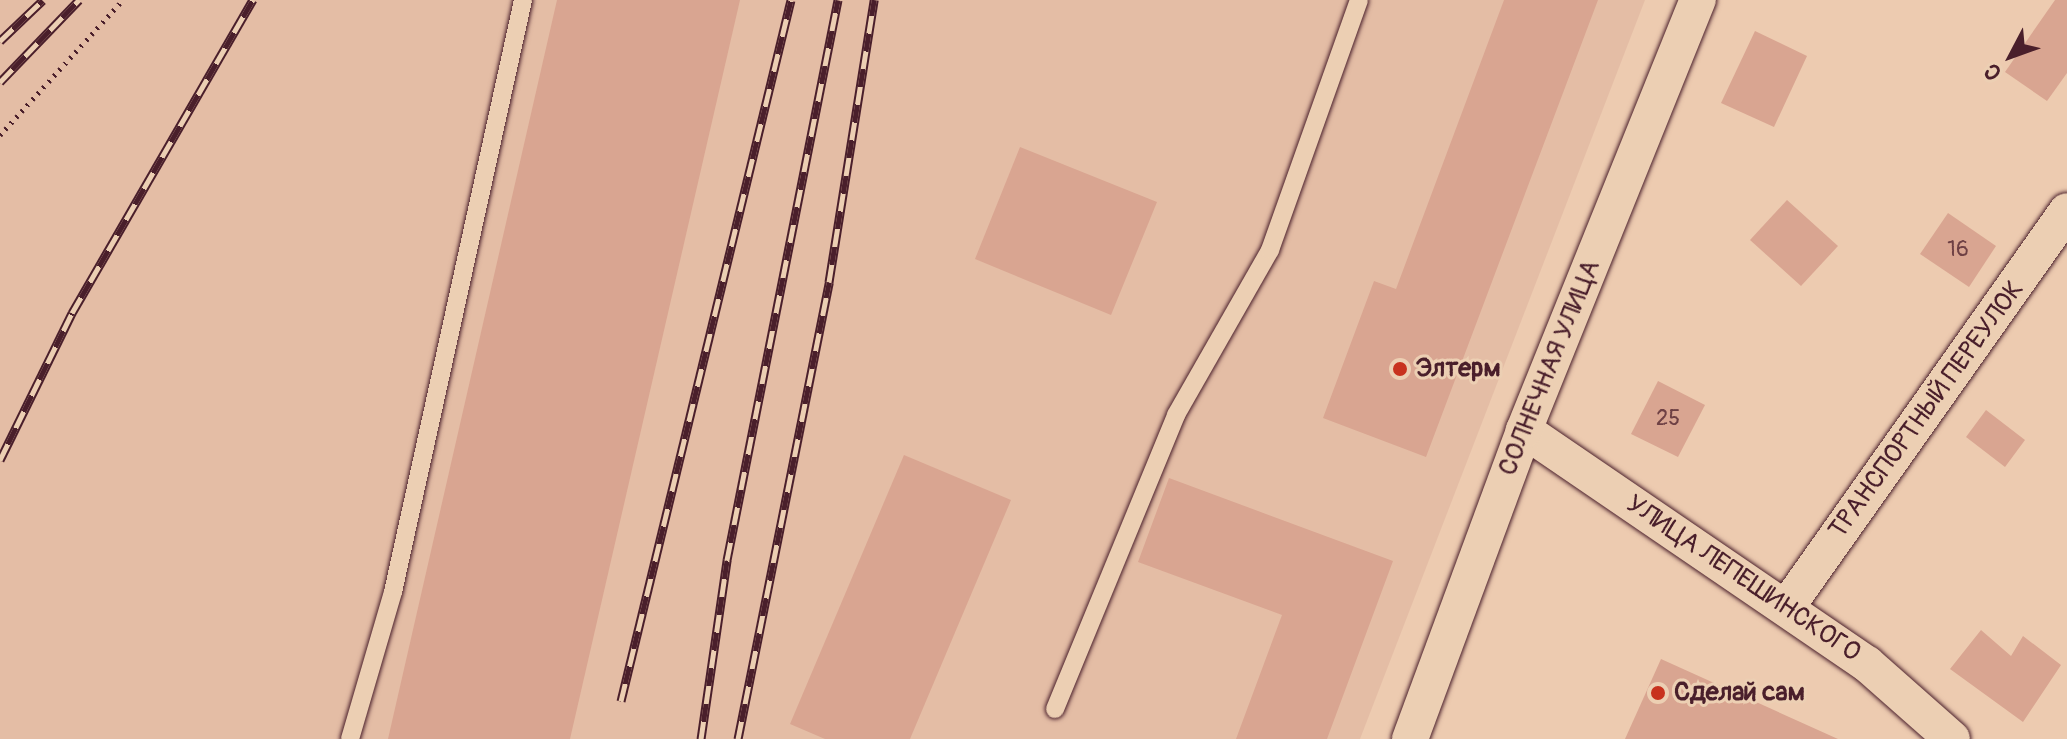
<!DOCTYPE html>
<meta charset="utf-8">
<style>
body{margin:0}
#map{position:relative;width:2067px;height:739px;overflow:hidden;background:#edcbb0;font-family:Pangolin,sans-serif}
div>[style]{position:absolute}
.built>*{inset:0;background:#e4bda5}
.building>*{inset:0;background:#d9a591}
.path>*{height:5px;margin-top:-2.5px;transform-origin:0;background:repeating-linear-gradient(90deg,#4a1f2b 0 2px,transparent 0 8px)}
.roads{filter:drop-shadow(0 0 2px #4a1f2b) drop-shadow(0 0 2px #4a1f2b)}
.service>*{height:18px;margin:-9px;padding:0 9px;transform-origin:9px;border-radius:9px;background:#eccfb3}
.minor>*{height:36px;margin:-18px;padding:0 18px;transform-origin:18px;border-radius:18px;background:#eccfb3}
.rail>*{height:9px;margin-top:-4.5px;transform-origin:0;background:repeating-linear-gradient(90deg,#eccfb3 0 18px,#4a1f2b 0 36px);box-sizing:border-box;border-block:2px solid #4a1f2b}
.dots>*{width:22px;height:22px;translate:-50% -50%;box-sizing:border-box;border:4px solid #eccfb3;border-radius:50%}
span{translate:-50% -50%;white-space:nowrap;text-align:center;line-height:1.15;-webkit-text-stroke:6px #eccfb3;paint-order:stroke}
.number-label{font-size:22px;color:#6e4044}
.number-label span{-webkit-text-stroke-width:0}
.street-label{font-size:26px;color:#4a1f2b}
.poi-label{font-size:26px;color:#4a1f2b;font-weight:700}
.left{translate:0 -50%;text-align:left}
.north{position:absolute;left:1971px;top:16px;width:80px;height:80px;-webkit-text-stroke:6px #eccfb3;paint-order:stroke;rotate:229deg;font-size:22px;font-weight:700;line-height:32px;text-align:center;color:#4a1f2b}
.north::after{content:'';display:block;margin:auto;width:28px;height:36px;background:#4a1f2b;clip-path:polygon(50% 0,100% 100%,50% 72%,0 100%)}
</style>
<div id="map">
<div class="built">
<i style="clip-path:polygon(0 0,1645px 0,1360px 739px,0 739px)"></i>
</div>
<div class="building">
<i style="clip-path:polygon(557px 0,740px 0,570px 739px,388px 739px)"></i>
<i style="clip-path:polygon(1504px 0,1598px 0,1426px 457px,1323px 418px,1374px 281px,1396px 289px)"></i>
<i style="clip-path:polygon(2055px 0,2067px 0,2067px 73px,2047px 101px,2005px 72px)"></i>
<i style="clip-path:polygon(1755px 31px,1807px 56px,1774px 127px,1721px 103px)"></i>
<i style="clip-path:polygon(1020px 147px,1157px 202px,1111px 315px,975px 259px)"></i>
<i style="clip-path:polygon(1787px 200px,1838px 246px,1801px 286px,1750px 240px)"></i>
<i style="clip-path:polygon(1948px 213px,1996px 246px,1969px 287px,1920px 254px)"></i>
<i style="clip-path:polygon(1658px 381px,1705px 405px,1678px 457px,1631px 434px)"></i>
<i style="clip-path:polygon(1986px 410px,2025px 440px,2005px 467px,1966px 437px)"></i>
<i style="clip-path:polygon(904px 455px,1011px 500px,910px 739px,825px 739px,790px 724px)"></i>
<i style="clip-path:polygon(1169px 478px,1393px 561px,1327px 739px,1236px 739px,1282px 615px,1138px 562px)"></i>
<i style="clip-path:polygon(1981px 630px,2011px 656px,2023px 636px,2061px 665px,2023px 722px,1950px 669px)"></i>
<i style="clip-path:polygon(1661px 659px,1838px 739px,1625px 739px)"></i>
</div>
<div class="path">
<i style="left:0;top:135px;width:183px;rotate:-47.7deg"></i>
</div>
<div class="roads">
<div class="service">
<i style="left:1055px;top:709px;width:318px;rotate:-67.6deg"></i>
<i style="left:1176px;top:415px;width:190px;rotate:-60.3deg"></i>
<i style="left:1270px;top:250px;width:265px;rotate:-70.4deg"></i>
<i style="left:350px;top:739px;width:153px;rotate:-73.7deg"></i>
<i style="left:393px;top:592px;width:606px;rotate:-77.61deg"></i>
</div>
<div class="minor">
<i style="left:1524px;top:430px;width:415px;rotate:34.3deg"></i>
<i style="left:1867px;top:664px;width:113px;rotate:41.4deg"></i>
<i style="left:1786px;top:608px;width:486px;rotate:-54.7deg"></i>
<i style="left:1410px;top:739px;width:329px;rotate:-69.7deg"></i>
<i style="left:1524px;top:430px;width:464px;rotate:-68deg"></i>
</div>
</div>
<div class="rail">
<i style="left:0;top:41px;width:59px;rotate:-43.6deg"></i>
<i style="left:0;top:82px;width:114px;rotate:-46.1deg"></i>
<i style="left:0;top:460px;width:164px;rotate:-63.9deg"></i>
<i style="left:72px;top:313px;width:362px;rotate:-60deg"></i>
<i style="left:621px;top:701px;width:721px;rotate:-76.37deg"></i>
<i style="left:701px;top:739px;width:181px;rotate:-81.7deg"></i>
<i style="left:727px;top:560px;width:571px;rotate:-78.79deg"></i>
<i style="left:738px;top:739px;width:466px;rotate:-78.7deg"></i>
<i style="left:829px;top:282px;width:286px;rotate:-80.9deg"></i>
</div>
<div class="dots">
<i style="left:1400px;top:369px;background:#c8321e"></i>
<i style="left:1658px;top:693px;background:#c8321e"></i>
</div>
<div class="number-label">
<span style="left:1958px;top:250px">16</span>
<span style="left:1668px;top:419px">25</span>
</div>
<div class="street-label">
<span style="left:1550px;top:368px;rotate:-68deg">СОЛНЕЧНАЯ УЛИЦА</span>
<span style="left:1927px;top:410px;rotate:-54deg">ТРАНСПОРТНЫЙ ПЕРЕУЛОК</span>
<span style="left:1743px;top:579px;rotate:34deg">УЛИЦА ЛЕПЕШИНСКОГО</span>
</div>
<div class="poi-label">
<span class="left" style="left:1416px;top:369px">Элтерм</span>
<span class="left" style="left:1674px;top:693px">Сделай сам</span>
</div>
<div class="north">С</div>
</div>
